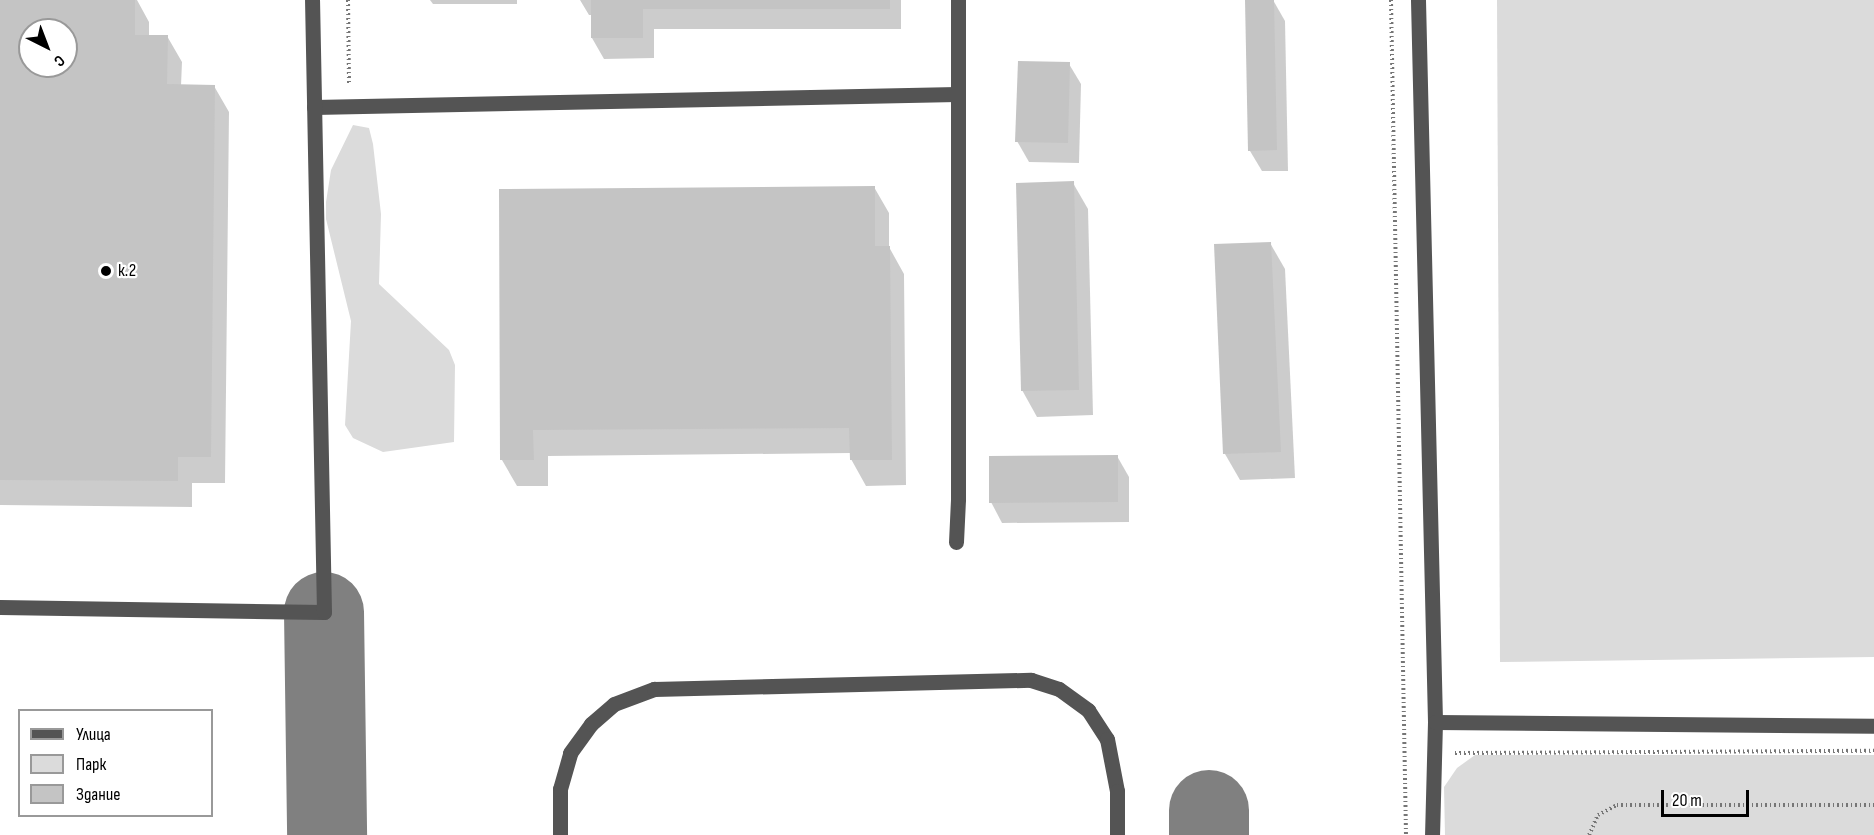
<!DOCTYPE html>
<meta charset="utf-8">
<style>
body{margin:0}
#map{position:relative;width:1874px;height:835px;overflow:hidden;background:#fff;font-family:"Sofia Sans Condensed",sans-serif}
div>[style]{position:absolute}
.green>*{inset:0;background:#dbdbdb}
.shadow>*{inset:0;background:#0003}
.taxiway>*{height:80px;margin:-40px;padding:0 40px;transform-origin:40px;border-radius:40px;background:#808080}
.building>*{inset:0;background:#c4c4c4}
.path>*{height:4px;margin-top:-2px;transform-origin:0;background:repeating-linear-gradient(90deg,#767676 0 1.5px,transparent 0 4.5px)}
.minor>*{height:15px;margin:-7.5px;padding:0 7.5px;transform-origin:7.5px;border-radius:7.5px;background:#545454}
.dots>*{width:16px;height:16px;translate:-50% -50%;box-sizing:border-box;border:3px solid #fff;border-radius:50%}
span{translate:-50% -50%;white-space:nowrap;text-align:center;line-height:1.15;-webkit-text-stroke:4.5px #fff;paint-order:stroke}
.poi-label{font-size:18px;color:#000}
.left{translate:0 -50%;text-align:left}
.legend{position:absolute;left:18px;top:709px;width:195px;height:108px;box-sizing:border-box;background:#fff;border:2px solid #999;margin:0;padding:8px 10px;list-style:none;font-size:18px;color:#000}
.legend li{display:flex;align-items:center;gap:12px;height:30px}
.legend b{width:30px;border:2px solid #999}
.north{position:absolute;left:18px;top:18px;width:60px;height:60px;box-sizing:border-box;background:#fff;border:2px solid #999;border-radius:50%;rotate:138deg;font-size:16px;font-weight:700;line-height:24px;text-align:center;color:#000}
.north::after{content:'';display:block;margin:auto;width:21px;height:27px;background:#000;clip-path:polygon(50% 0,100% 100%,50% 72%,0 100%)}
.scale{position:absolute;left:1661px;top:790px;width:88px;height:27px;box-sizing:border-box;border:3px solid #000;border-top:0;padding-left:8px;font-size:18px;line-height:21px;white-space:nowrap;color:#000;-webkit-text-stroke:4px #fff;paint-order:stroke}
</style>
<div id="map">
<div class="green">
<i style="clip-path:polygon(1497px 0,1874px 0,1874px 657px,1500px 662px)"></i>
<i style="clip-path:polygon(353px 125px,369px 128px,373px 144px,381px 214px,379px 284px,449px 350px,455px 365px,454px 442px,383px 452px,353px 438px,345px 425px,351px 321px,326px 219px,326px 202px,331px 170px)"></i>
<i style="clip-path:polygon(1475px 755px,1874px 755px,1874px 835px,1445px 835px,1444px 787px,1457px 768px)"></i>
</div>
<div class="shadow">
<i style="clip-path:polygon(evenodd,0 0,137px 0,149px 22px,149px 36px,167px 36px,182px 62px,181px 86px,214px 86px,229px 112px,225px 483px,192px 483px,192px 507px,0 505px,0 0,30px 30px,66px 30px,66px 66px,30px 66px,30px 30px)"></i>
<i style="clip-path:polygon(430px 0,517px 0,517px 4px,433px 4px)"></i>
<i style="clip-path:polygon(580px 0,901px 0,901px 29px,654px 29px,654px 58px,604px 59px,592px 38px,592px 15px,589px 15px)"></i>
<i style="clip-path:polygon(1273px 0,1285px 21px,1288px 171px,1262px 171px,1250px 151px)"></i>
<i style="clip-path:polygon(1069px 64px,1081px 84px,1079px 163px,1029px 162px,1017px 141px)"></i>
<i style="clip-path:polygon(1073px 183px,1088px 209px,1093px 415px,1037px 417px,1022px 390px)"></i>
<i style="clip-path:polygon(874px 187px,889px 213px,889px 247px,904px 274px,906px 485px,866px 486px,851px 459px,851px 453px,548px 456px,548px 486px,517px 486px,502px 460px,500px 190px)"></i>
<i style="clip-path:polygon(1270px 243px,1285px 269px,1295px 478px,1240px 480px,1225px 454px,1215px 246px)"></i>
<i style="clip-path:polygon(1117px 456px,1129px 477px,1129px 522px,1002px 523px,991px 502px)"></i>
</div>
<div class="taxiway">
<i style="left:324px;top:612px;width:223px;rotate:89.2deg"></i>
<i style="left:1209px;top:810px;width:25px;rotate:90deg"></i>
</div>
<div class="building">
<i style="clip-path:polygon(evenodd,0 0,135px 0,135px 35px,168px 35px,167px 84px,215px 85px,211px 457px,178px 457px,178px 481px,0 480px,0 0,30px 30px,66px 30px,66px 66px,30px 66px,30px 30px)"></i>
<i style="clip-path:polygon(591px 0,890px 0,890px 9px,643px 9px,643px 38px,591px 38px)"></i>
<i style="clip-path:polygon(1245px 0,1274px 0,1277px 150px,1248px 151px)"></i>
<i style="clip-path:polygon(1018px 61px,1070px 62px,1068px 143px,1015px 142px)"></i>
<i style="clip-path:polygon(1074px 181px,1079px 390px,1021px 391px,1016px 183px)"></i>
<i style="clip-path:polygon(875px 186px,875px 246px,890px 246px,892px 460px,850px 460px,849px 428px,533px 430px,534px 460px,500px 460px,499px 189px)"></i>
<i style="clip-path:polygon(1271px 242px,1281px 452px,1223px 454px,1214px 244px)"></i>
<i style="clip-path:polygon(1118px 455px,1118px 502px,989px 503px,989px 456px)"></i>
</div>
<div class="path">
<i style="left:348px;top:0;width:85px;rotate:89.3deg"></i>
<i style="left:1391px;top:0;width:835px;rotate:88.97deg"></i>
<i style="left:1455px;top:753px;width:419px;rotate:-0.3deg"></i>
<i style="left:1589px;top:835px;width:22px;rotate:-66deg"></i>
<i style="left:1598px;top:815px;width:21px;rotate:-28deg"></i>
<i style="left:1617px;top:805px;width:257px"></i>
</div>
<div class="minor">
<i style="left:1418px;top:0;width:722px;rotate:88.65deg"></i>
<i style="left:1435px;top:722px;width:113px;rotate:91.5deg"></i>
<i style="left:314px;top:107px;width:643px;rotate:-1.16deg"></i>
<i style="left:956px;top:542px;width:43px;rotate:-87.3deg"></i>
<i style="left:958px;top:499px;width:499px;rotate:-90deg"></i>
<i style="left:0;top:607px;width:324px;rotate:0.9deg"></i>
<i style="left:324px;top:612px;width:612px;rotate:-91.12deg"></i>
<i style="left:1435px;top:722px;width:439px;rotate:0.5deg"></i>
<i style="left:560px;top:835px;width:46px;rotate:-90deg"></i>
<i style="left:560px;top:789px;width:37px;rotate:-74deg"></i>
<i style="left:570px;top:753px;width:36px;rotate:-54deg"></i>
<i style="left:591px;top:724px;width:30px;rotate:-41deg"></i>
<i style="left:614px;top:704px;width:43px;rotate:-20.6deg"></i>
<i style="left:654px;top:689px;width:377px;rotate:-1.4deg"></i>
<i style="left:1031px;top:680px;width:29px;rotate:18deg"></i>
<i style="left:1059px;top:689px;width:36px;rotate:36deg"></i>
<i style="left:1088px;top:710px;width:35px;rotate:57deg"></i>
<i style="left:1107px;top:739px;width:53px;rotate:79.1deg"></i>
<i style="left:1117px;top:791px;width:44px;rotate:90deg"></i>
</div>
<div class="dots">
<i style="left:106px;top:271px;background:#000"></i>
</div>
<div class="poi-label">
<span class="left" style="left:118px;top:271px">к.2</span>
</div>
<ul class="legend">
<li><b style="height:8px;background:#545454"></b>Улица</li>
<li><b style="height:16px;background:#dbdbdb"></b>Парк</li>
<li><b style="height:16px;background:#c4c4c4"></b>Здание</li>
</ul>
<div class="north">С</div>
<div class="scale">20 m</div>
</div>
